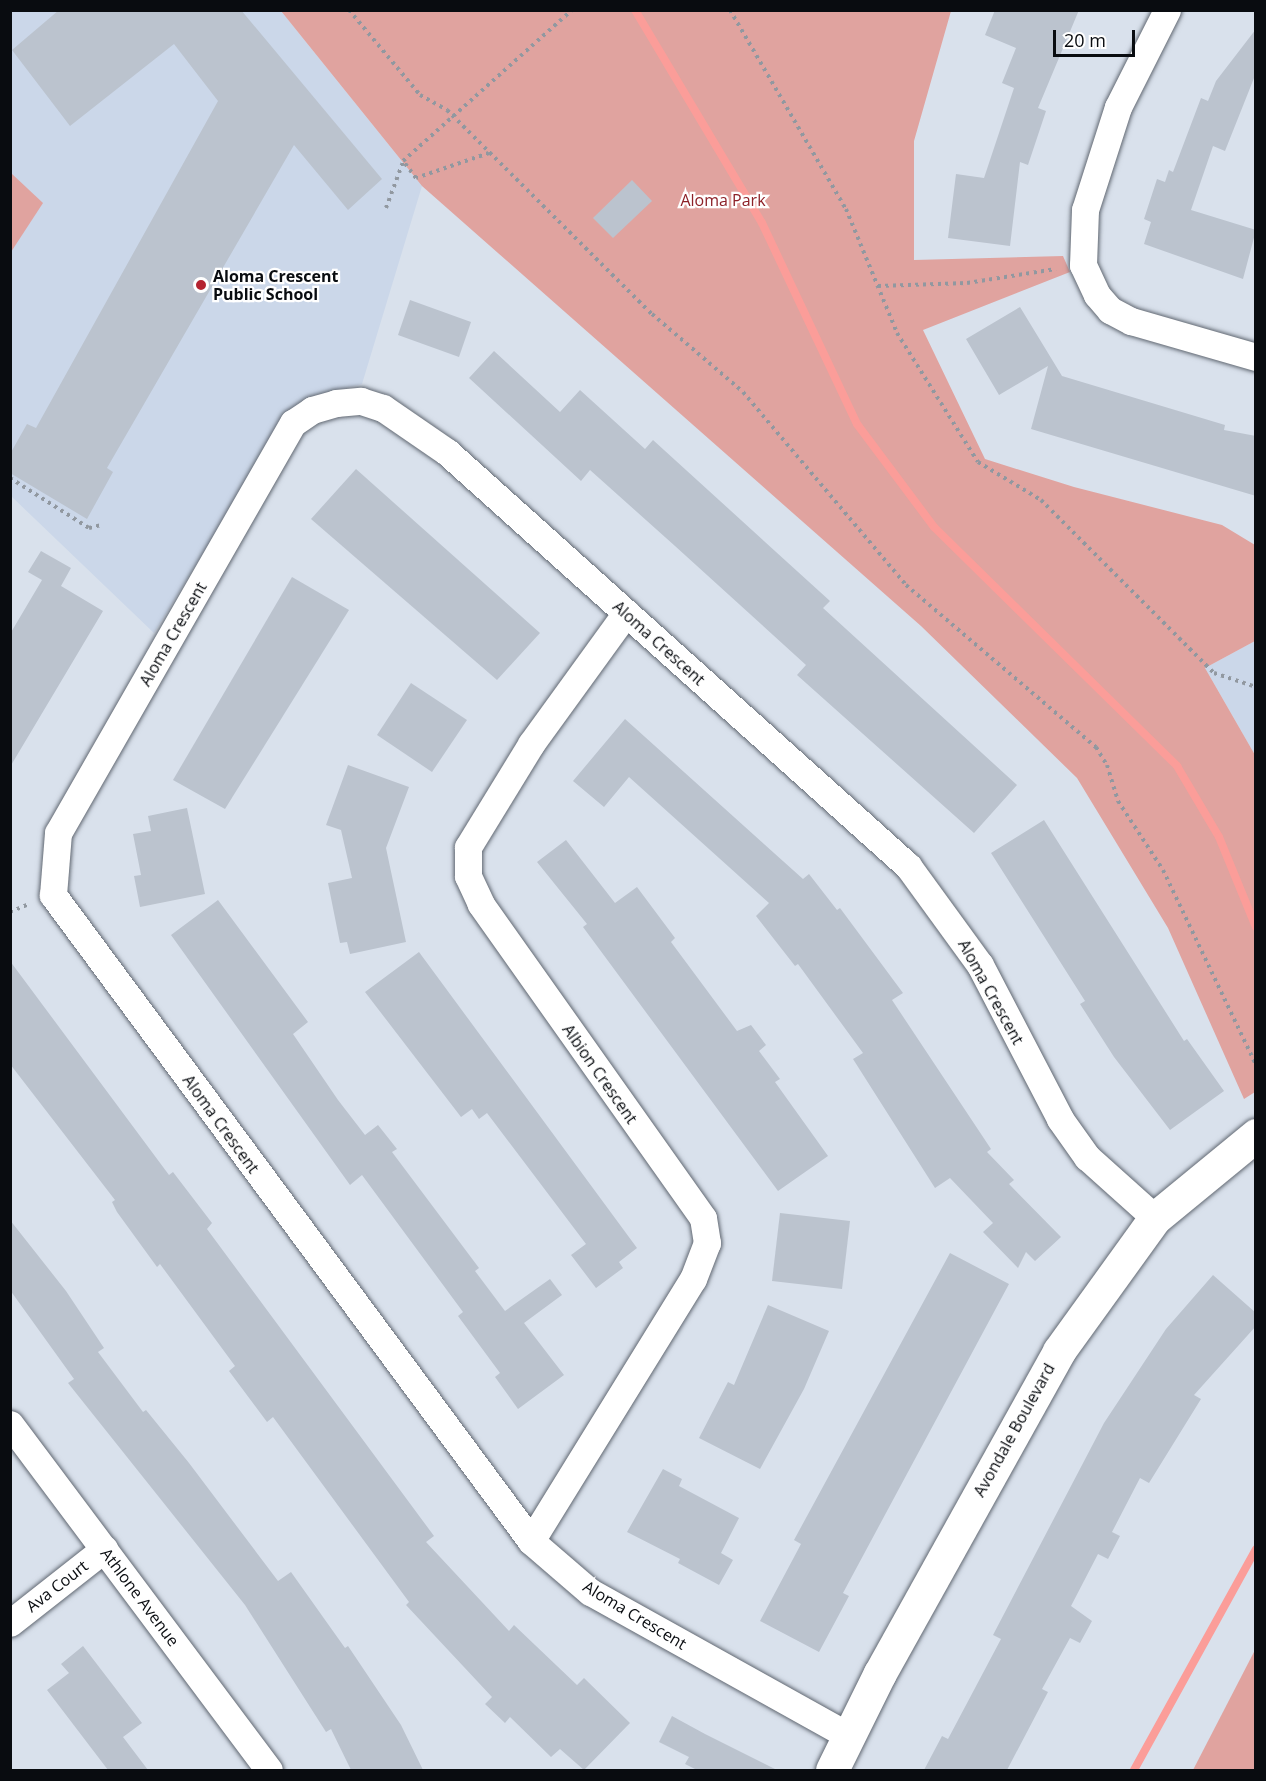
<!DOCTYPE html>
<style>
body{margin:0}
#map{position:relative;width:1266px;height:1781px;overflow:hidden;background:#d9e1ec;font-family:"Open Sans",sans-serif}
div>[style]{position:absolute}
.built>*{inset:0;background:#cbd7e9}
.green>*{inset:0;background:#e0a39f}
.stream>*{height:8px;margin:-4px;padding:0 4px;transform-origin:4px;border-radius:4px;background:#fb9d99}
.building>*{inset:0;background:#bbc3ce}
.path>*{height:4px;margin-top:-2px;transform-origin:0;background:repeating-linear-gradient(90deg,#9198a0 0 3px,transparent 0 7.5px)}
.roads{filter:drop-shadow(0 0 2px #616872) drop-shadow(0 0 2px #616872)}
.minor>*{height:27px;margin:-13.5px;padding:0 13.5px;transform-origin:13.5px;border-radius:13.5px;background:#fff}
.tertiary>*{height:33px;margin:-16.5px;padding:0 16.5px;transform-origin:16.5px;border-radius:16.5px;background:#fff}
.dots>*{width:16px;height:16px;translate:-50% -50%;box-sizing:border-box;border:3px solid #fff;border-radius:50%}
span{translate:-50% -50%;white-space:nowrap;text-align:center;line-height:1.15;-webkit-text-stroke:4.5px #fff;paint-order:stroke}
.park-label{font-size:16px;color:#8d2128}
.poi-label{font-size:16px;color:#090c10;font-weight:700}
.left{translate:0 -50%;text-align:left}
.street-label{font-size:16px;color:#090c10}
.frame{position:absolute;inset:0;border:12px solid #090c10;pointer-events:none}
.scale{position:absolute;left:1053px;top:30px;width:82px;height:27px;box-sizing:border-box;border:3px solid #090c10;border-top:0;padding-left:8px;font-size:18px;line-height:21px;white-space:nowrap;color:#090c10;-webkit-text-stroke:4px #fff;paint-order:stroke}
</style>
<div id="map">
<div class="built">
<i style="clip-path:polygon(10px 11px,281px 11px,422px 186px,362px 384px,314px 396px,282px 424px,154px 633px,11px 496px)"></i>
<i style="clip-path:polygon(1255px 641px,1255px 755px,1205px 668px)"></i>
</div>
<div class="green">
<i style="clip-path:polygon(281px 11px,951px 11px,914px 141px,914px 260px,1063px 256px,1070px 272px,923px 330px,985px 459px,1074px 487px,1222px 525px,1255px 545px,1255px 641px,1205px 668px,1255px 755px,1255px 1092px,1244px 1099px,1168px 928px,1077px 778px,921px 626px,422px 186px)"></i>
<i style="clip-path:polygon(11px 173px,43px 203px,11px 252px)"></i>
<i style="clip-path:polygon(1255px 1650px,1255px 1770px,1193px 1770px)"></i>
</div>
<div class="stream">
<i style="left:635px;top:10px;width:248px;rotate:59.2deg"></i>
<i style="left:762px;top:223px;width:222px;rotate:64.7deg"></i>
<i style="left:857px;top:424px;width:129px;rotate:53.2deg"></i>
<i style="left:934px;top:527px;width:341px;rotate:44.5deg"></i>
<i style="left:1177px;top:766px;width:82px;rotate:59.4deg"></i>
<i style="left:1219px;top:837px;width:97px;rotate:67.7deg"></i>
<i style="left:1134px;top:1770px;width:252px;rotate:-61.1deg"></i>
</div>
<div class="building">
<i style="clip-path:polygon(59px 10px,241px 10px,382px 179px,348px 210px,294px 145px,107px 468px,113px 472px,87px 519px,10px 473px,10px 454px,27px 424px,36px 428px,218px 101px,174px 44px,70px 126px,12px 50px)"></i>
<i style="clip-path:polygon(995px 10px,1079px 10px,1038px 108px,1046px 111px,1028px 165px,1020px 162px,1010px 246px,948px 238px,956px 174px,984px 178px,1014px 88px,1002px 83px,1016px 48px,985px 35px)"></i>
<i style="clip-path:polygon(1256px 29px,1256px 73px,1225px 151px,1213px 146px,1191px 210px,1256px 230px,1243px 279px,1144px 244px,1151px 222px,1144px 219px,1157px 179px,1165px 182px,1169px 170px,1173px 172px,1201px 98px,1208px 101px,1216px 81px)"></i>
<i style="clip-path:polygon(632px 180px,652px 201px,613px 238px,593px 218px)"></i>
<i style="clip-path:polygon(410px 300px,471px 322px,459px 357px,398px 335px)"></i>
<i style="clip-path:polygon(1020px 307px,1062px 376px,1225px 425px,1224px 430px,1256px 436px,1256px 496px,1031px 429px,1048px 366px,999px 395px,966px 339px)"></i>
<i style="clip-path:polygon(494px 351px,560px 412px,580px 390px,645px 449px,653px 440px,830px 601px,823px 608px,1017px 785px,974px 833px,797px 675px,806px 665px,675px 546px,590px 470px,581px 481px,469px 378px)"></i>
<i style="clip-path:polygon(356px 469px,540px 633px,497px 680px,311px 519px)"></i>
<i style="clip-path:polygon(41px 551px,71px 568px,61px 586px,103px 611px,10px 767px,10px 634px,42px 580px,28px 572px)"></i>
<i style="clip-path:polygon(292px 577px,349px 610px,225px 809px,173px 780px)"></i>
<i style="clip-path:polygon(411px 683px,467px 720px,432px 772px,377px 735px)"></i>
<i style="clip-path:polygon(625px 719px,803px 879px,809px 874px,837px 910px,840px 908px,903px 993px,892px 1000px,991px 1149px,987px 1152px,1014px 1180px,1009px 1184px,1061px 1237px,1035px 1261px,1026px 1252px,1018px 1268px,983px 1232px,993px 1223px,950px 1178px,935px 1188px,853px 1059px,863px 1053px,798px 964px,795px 966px,756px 916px,769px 903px,629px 777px,604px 807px,573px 781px)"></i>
<i style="clip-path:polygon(348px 765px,409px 787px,386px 848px,406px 942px,350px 954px,347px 942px,340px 943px,328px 883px,352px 878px,341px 830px,326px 825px)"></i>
<i style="clip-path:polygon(187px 808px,205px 894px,140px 907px,134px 876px,141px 875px,133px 834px,151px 831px,148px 816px)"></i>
<i style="clip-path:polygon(1044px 820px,1184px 1041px,1187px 1039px,1224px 1091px,1170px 1130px,1114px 1057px,1080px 1004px,1085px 1001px,991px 853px)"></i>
<i style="clip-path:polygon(566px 840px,615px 903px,637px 887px,675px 938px,671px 942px,737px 1031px,751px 1025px,766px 1045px,759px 1051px,780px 1079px,775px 1082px,828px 1156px,778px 1191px,583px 927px,587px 924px,537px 862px)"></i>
<i style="clip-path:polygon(218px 900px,308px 1022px,293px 1034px,338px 1100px,365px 1135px,378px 1125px,397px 1149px,392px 1152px,479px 1268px,475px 1271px,505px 1311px,550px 1279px,562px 1295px,524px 1323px,564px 1375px,518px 1409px,495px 1377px,500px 1373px,458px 1316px,463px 1312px,362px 1175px,350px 1185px,171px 935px)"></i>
<i style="clip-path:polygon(419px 952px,637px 1248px,619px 1262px,623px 1268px,596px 1288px,571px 1255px,586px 1244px,487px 1113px,479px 1119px,472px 1109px,461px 1117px,365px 992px)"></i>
<i style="clip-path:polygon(10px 961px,169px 1175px,173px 1172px,212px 1223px,207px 1229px,434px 1536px,426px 1542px,509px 1631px,514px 1625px,577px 1685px,584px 1678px,630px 1723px,584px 1770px,560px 1749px,551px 1757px,510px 1717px,505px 1723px,485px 1704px,492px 1697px,406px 1605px,409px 1602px,273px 1417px,267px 1422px,229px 1371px,235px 1366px,160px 1264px,157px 1267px,117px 1212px,112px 1202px,115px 1200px,10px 1064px)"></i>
<i style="clip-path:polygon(780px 1213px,850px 1221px,842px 1289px,772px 1281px)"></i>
<i style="clip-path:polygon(10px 1220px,66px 1291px,104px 1348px,98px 1352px,143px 1412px,146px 1410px,189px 1463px,278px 1581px,291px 1572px,345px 1648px,348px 1646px,401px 1725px,423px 1770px,351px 1770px,331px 1729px,326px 1732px,245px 1605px,68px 1383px,74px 1379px,10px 1290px)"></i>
<i style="clip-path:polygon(950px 1253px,1009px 1284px,843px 1593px,849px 1596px,819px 1652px,760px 1621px,801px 1544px,794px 1540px)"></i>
<i style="clip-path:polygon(1213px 1275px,1256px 1313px,1256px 1326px,1194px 1395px,1201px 1399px,1149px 1483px,1140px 1478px,1112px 1532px,1120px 1536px,1108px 1559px,1098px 1554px,1071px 1606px,1092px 1621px,1080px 1643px,1070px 1638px,1042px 1689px,1048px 1692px,1007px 1770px,924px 1770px,942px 1736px,948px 1739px,1001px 1639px,993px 1635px,1104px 1423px,1166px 1329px)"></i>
<i style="clip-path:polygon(768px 1305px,829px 1331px,804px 1389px,760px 1469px,699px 1438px,728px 1382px,734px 1385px)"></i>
<i style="clip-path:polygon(663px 1469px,682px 1479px,679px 1486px,739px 1518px,721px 1553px,733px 1560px,719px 1585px,678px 1563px,680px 1559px,627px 1532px)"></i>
<i style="clip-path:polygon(83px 1646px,142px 1723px,123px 1737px,148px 1770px,108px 1770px,47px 1690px,69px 1673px,61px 1664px)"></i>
<i style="clip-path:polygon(672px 1716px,705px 1734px,777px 1770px,697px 1770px,685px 1764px,689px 1757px,659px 1742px)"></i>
</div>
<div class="path">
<i style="left:349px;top:10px;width:111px;rotate:50.1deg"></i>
<i style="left:420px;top:95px;width:31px;rotate:29deg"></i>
<i style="left:447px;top:110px;width:289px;rotate:44.9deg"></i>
<i style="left:652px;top:314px;width:120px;rotate:40.6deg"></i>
<i style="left:743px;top:392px;width:253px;rotate:49.8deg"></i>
<i style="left:906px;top:585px;width:250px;rotate:40.5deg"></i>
<i style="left:1096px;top:747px;width:21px;rotate:59deg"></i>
<i style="left:1107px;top:765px;width:38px;rotate:73deg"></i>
<i style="left:1118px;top:801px;width:82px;rotate:56.9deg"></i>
<i style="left:1163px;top:870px;width:216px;rotate:64.5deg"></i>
<i style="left:730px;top:10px;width:230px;rotate:59.8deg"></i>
<i style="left:846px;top:209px;width:134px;rotate:67.6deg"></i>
<i style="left:897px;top:333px;width:152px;rotate:57.9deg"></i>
<i style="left:978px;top:462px;width:74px;rotate:31.1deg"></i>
<i style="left:1041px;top:500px;width:245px;rotate:45deg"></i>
<i style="left:1214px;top:673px;width:44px;rotate:18.4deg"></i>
<i style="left:489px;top:153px;width:77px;rotate:161.1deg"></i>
<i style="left:416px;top:178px;width:21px;rotate:-127deg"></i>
<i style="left:403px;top:161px;width:227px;rotate:-41.8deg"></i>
<i style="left:386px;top:208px;width:49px;rotate:-69.7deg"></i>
<i style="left:878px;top:286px;width:89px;rotate:-1.9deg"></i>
<i style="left:967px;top:283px;width:90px;rotate:-8.9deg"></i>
<i style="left:10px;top:478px;width:93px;rotate:32.3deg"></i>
<i style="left:89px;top:528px;width:12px;rotate:-14deg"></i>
<i style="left:10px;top:912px;width:21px;rotate:-23deg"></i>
</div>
<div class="roads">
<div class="minor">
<i style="left:1167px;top:10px;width:109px;rotate:116.8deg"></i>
<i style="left:1118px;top:107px;width:108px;rotate:107.8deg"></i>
<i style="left:1085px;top:210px;width:55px;rotate:92.1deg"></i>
<i style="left:1083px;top:265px;width:33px;rotate:65deg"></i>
<i style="left:1097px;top:295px;width:20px;rotate:49deg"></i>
<i style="left:1110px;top:310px;width:24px;rotate:28deg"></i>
<i style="left:1131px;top:321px;width:130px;rotate:16.1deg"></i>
<i style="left:10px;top:1424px;width:432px;rotate:53.2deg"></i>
<i style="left:531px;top:1541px;width:308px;rotate:-58.3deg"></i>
<i style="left:693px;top:1279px;width:39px;rotate:-69deg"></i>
<i style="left:707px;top:1243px;width:25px;rotate:-99deg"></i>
<i style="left:703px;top:1218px;width:385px;rotate:-125.3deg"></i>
<i style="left:481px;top:904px;width:31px;rotate:-115deg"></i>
<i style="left:468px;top:876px;width:29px;rotate:-90deg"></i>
<i style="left:468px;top:847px;width:121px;rotate:-58.5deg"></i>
<i style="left:531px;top:744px;width:162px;rotate:-54.1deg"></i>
<i style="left:10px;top:1623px;width:120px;rotate:-38.2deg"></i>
<i style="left:849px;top:1736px;width:296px;rotate:-150.9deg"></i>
<i style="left:590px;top:1592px;width:78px;rotate:-139.2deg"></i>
<i style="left:531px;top:1541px;width:804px;rotate:-126.5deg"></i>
<i style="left:53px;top:895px;width:62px;rotate:-85.4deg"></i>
<i style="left:58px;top:833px;width:473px;rotate:-60.2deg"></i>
<i style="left:293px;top:423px;width:23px;rotate:-34deg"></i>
<i style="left:312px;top:410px;width:25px;rotate:-16deg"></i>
<i style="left:336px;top:403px;width:25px;rotate:-5deg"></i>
<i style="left:361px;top:401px;width:23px;rotate:18deg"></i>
<i style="left:383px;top:408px;width:78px;rotate:34.5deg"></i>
<i style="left:447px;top:452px;width:620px;rotate:41.93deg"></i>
<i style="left:908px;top:866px;width:122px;rotate:54deg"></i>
<i style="left:980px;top:965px;width:174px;rotate:62.5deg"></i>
<i style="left:1060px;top:1119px;width:47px;rotate:54.6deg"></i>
<i style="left:1087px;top:1157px;width:91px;rotate:41.9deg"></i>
</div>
<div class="tertiary">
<i style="left:832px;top:1770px;width:108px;rotate:-63.7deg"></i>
<i style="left:880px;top:1673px;width:368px;rotate:-60.9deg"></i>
<i style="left:1059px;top:1351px;width:164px;rotate:-54.2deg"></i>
<i style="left:1155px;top:1218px;width:131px;rotate:-39.4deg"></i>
</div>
</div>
<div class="dots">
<i style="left:201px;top:285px;background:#b42330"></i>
</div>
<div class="park-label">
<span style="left:723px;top:200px">Aloma Park</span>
</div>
<div class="poi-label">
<span class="left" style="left:213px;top:285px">Aloma Crescent<br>Public School</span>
</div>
<div class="street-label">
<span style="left:173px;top:634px;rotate:-60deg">Aloma Crescent</span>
<span style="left:659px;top:643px;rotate:42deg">Aloma Crescent</span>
<span style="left:991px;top:992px;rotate:61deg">Aloma Crescent</span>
<span style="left:600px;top:1074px;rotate:55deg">Albion Crescent</span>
<span style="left:221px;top:1124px;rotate:54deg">Aloma Crescent</span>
<span style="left:1014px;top:1430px;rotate:-61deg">Avondale Boulevard</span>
<span style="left:57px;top:1586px;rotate:-38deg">Ava Court</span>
<span style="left:140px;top:1597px;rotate:53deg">Athlone Avenue</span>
<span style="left:635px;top:1615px;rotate:31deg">Aloma Crescent</span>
</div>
<div class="frame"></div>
<div class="scale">20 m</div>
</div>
